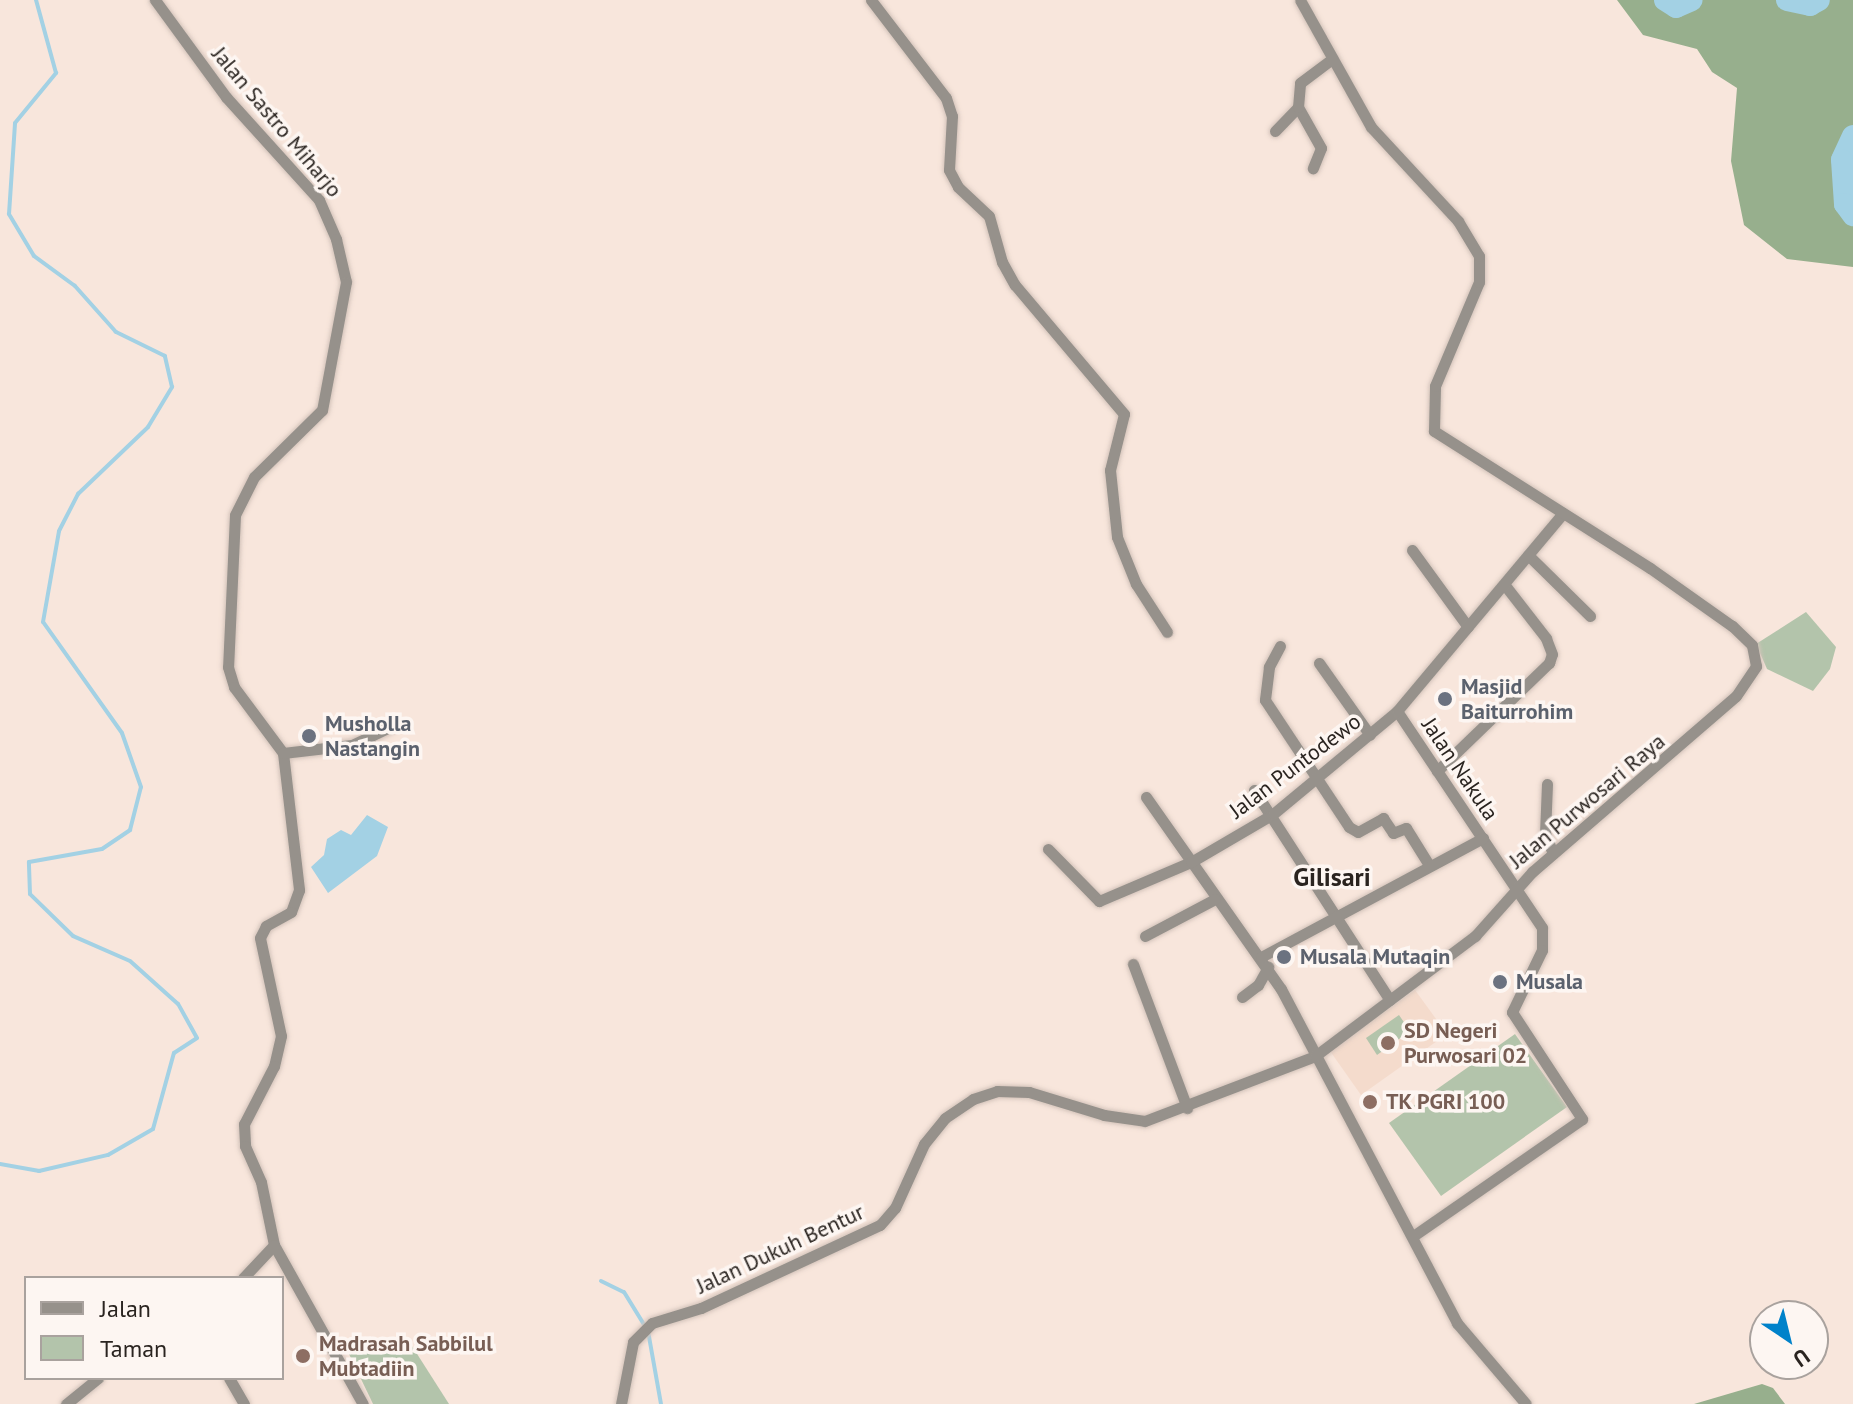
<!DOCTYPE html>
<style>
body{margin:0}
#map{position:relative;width:1853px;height:1404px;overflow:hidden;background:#f8e6dc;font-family:"PT Sans",sans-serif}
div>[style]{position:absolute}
.built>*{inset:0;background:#f4dbcc}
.green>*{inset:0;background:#b3c4ab}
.forest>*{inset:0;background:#97af8d}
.water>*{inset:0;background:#a3d1e4}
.stream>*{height:4px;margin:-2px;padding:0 2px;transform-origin:2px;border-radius:2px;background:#a3d1e4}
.river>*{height:22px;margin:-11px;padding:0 11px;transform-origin:11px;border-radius:11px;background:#a3d1e4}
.roads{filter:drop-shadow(0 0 2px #d3c3ba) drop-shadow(0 0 2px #d3c3ba)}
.minor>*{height:11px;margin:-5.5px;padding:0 5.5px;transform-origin:5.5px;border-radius:5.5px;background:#96918b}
.dots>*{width:22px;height:22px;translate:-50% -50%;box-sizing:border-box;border:4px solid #fdf6f2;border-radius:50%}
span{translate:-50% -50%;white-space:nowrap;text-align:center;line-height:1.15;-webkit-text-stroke:7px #fdf6f2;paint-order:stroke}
.street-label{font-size:22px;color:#2a2420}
.worship-label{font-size:22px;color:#5b616d;font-weight:700}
.left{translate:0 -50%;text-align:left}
.education-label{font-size:22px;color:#785e54;font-weight:700}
.quarter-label{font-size:26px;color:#2a2420;font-weight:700}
.legend{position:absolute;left:24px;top:1276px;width:260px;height:104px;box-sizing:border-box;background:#fdf6f2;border:2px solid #a9a29e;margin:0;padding:10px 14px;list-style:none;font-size:24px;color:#2a2420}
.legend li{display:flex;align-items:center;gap:16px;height:40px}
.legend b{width:40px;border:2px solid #a9a29e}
.north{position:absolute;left:1749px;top:1300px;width:80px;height:80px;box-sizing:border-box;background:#fdf6f2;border:2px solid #a9a29e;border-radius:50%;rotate:145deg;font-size:22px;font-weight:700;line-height:32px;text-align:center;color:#2a2420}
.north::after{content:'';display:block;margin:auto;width:28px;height:36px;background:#0082ca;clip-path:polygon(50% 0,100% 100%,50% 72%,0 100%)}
</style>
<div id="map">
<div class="built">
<i style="clip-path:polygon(1415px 990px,1447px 1034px,1361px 1095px,1330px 1051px)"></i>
</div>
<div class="green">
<i style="clip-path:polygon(1806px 612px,1836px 647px,1830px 669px,1813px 691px,1767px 669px,1756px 644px)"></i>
<i style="clip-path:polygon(1399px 1015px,1410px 1031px,1377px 1055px,1366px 1038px)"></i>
<i style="clip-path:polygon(1515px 1034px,1567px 1107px,1441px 1196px,1389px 1123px)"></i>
<i style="clip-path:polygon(400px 1338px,412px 1346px,449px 1404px,373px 1404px,349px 1354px)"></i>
</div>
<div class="forest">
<i style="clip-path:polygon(1617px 0,1853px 0,1853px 267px,1787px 259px,1744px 225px,1731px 161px,1737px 88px,1712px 72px,1697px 49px,1643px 35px)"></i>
<i style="clip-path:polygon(1762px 1384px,1773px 1388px,1785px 1404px,1694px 1404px)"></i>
</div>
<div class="water">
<i style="clip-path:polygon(367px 815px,388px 827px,377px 856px,328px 893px,311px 867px,324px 855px,327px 839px,341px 830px,351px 835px)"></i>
</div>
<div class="stream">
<i style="left:0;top:1164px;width:40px;rotate:10deg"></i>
<i style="left:39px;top:1171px;width:71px;rotate:-13.1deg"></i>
<i style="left:108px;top:1155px;width:52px;rotate:-30deg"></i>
<i style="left:153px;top:1129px;width:79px;rotate:-74.6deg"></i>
<i style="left:174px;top:1053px;width:27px;rotate:-33deg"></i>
<i style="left:197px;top:1038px;width:39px;rotate:-119deg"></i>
<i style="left:178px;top:1004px;width:64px;rotate:-138.1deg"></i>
<i style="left:130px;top:961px;width:62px;rotate:-156.3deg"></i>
<i style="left:73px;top:936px;width:60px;rotate:-135.7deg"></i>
<i style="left:30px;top:894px;width:32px;rotate:-92deg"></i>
<i style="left:29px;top:862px;width:74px;rotate:-10.1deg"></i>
<i style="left:102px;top:849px;width:34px;rotate:-34deg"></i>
<i style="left:130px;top:830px;width:44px;rotate:-75.7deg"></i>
<i style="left:141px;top:787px;width:57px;rotate:-109.4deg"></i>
<i style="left:122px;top:733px;width:136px;rotate:-125.4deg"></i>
<i style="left:43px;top:622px;width:92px;rotate:-80deg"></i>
<i style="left:59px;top:531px;width:42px;rotate:-62.8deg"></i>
<i style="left:78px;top:494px;width:97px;rotate:-43.7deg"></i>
<i style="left:148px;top:427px;width:47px;rotate:-59deg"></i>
<i style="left:172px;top:387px;width:32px;rotate:-103deg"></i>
<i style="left:165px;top:356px;width:55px;rotate:-153.9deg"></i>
<i style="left:116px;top:332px;width:62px;rotate:-131.7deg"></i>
<i style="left:75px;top:286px;width:51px;rotate:-143.8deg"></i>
<i style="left:34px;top:256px;width:49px;rotate:-120.8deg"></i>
<i style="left:9px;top:214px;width:91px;rotate:-86.2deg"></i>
<i style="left:15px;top:123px;width:65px;rotate:-50.6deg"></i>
<i style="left:56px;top:73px;width:76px;rotate:-105.3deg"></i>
<i style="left:601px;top:1281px;width:25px;rotate:26deg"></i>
<i style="left:624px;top:1292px;width:46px;rotate:58.4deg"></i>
<i style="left:648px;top:1331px;width:74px;rotate:79.9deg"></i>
</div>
<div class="river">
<i style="left:1665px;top:0;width:13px;rotate:32deg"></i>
<i style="left:1676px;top:7px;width:17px;rotate:-24deg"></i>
<i style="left:1787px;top:0;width:24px;rotate:12deg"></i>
<i style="left:1810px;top:5px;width:10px;rotate:-29deg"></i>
<i style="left:1853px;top:136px;width:26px;rotate:115deg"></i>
<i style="left:1842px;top:160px;width:44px;rotate:86.1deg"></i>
<i style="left:1845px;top:204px;width:14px;rotate:54deg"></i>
</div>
<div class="roads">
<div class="minor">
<i style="left:155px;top:0;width:120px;rotate:53.8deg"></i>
<i style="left:226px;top:97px;width:139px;rotate:47.9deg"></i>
<i style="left:319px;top:200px;width:43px;rotate:66.4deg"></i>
<i style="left:336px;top:239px;width:44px;rotate:76.9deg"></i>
<i style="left:346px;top:282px;width:130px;rotate:100.6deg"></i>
<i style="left:322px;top:410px;width:95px;rotate:135.4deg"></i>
<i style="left:254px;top:477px;width:42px;rotate:116.6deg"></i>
<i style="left:235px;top:515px;width:152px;rotate:92.6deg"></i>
<i style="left:228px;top:667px;width:21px;rotate:73deg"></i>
<i style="left:234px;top:687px;width:82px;rotate:53.4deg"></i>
<i style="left:283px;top:753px;width:138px;rotate:83.3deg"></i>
<i style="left:299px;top:890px;width:23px;rotate:110deg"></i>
<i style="left:291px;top:912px;width:29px;rotate:151deg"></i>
<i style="left:266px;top:926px;width:13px;rotate:117deg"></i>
<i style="left:260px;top:938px;width:100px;rotate:77.9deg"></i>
<i style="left:281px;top:1036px;width:31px;rotate:103deg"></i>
<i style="left:274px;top:1066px;width:65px;rotate:117.3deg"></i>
<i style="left:244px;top:1124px;width:22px;rotate:87deg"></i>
<i style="left:245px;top:1146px;width:39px;rotate:66deg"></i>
<i style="left:261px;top:1182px;width:64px;rotate:78.3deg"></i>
<i style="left:274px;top:1245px;width:182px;rotate:60.8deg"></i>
<i style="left:871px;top:0;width:123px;rotate:52.6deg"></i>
<i style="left:946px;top:98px;width:19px;rotate:72deg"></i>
<i style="left:952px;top:116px;width:54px;rotate:93.2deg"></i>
<i style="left:949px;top:170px;width:19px;rotate:62deg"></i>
<i style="left:958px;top:187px;width:42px;rotate:43.1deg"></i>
<i style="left:989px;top:216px;width:48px;rotate:74.2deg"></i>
<i style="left:1002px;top:262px;width:26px;rotate:61deg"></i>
<i style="left:1015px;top:285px;width:169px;rotate:49.8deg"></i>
<i style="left:1124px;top:414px;width:58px;rotate:104deg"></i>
<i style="left:1110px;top:470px;width:67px;rotate:84deg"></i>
<i style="left:1117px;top:537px;width:51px;rotate:68deg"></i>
<i style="left:1136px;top:584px;width:57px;rotate:57.1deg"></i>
<i style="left:1298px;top:107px;width:47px;rotate:60.7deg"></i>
<i style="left:1321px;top:148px;width:22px;rotate:112deg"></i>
<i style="left:1275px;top:131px;width:33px;rotate:-46deg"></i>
<i style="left:1298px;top:107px;width:24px;rotate:-85deg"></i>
<i style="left:1300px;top:83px;width:39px;rotate:-37deg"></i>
<i style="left:1412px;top:550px;width:95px;rotate:54deg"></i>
<i style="left:1528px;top:555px;width:87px;rotate:44.5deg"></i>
<i style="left:1280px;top:646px;width:24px;rotate:118deg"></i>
<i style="left:1269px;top:667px;width:33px;rotate:97deg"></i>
<i style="left:1265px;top:700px;width:152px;rotate:56.5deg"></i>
<i style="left:1349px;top:827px;width:10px;rotate:29deg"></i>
<i style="left:1358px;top:832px;width:29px;rotate:-29deg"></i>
<i style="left:1383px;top:818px;width:18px;rotate:56deg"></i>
<i style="left:1393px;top:833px;width:14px;rotate:-21deg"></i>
<i style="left:1406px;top:828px;width:44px;rotate:58.1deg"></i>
<i style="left:1319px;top:663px;width:88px;rotate:54.7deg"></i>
<i style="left:1397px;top:711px;width:261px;rotate:56.2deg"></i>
<i style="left:1542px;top:928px;width:22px;rotate:90deg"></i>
<i style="left:1542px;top:950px;width:69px;rotate:115.8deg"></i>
<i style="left:1512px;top:1012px;width:128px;rotate:56.8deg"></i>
<i style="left:1582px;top:1119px;width:206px;rotate:145.3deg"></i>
<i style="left:283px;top:753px;width:69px;rotate:-6.6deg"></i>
<i style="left:352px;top:745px;width:44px;rotate:-25.4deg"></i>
<i style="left:1437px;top:771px;width:156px;rotate:-44deg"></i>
<i style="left:1549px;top:663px;width:9px;rotate:-72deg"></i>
<i style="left:1552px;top:654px;width:17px;rotate:-111deg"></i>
<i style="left:1546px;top:638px;width:68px;rotate:-127.9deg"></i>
<i style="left:1547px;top:784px;width:49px;rotate:92.3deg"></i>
<i style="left:1545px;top:833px;width:22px;rotate:69deg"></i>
<i style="left:1254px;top:790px;width:250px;rotate:57.1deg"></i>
<i style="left:1146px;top:797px;width:235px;rotate:54.9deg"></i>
<i style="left:1281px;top:989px;width:378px;rotate:62.2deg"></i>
<i style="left:1457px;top:1323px;width:106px;rotate:49.6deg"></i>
<i style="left:1048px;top:849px;width:73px;rotate:45.6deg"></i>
<i style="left:1099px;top:901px;width:100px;rotate:-23deg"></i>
<i style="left:1191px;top:862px;width:95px;rotate:-30.3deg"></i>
<i style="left:1273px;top:814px;width:161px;rotate:-39.7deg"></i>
<i style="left:1397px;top:711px;width:258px;rotate:-50deg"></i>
<i style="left:1145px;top:936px;width:79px;rotate:-27.9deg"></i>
<i style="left:1261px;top:957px;width:252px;rotate:-28.2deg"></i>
<i style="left:1133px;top:964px;width:154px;rotate:69.4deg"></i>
<i style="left:1242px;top:997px;width:20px;rotate:-37deg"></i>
<i style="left:1258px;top:985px;width:21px;rotate:-61deg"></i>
<i style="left:243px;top:1278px;width:45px;rotate:-46.8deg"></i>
<i style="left:229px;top:1378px;width:30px;rotate:60deg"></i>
<i style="left:66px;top:1404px;width:41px;rotate:-39.1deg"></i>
<i style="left:621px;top:1404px;width:63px;rotate:-79deg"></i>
<i style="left:633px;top:1342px;width:27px;rotate:-45deg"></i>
<i style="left:652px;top:1323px;width:51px;rotate:-17deg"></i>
<i style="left:701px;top:1308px;width:197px;rotate:-24.9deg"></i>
<i style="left:880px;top:1225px;width:23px;rotate:-49deg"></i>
<i style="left:895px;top:1208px;width:70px;rotate:-65.6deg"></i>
<i style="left:924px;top:1144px;width:33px;rotate:-51deg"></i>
<i style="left:945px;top:1118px;width:34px;rotate:-34deg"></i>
<i style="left:973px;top:1099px;width:25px;rotate:-18deg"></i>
<i style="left:997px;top:1091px;width:32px;rotate:2deg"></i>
<i style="left:1029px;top:1092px;width:78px;rotate:17deg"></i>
<i style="left:1104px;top:1115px;width:41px;rotate:8.3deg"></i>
<i style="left:1145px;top:1121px;width:182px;rotate:-20.9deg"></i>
<i style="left:1315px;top:1056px;width:200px;rotate:-36.9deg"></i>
<i style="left:1475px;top:936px;width:86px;rotate:-48.3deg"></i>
<i style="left:1532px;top:872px;width:269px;rotate:-40.8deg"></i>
<i style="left:1736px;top:696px;width:36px;rotate:-56deg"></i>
<i style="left:1756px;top:666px;width:21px;rotate:-101deg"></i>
<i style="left:1752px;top:645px;width:28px;rotate:-136deg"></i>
<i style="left:1732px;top:626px;width:100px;rotate:-144.7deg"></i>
<i style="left:1650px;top:568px;width:256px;rotate:-147.6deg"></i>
<i style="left:1434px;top:431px;width:45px;rotate:-88.7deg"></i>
<i style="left:1435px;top:386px;width:113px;rotate:-67.1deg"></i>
<i style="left:1479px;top:282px;width:26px;rotate:-90deg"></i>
<i style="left:1479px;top:256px;width:41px;rotate:-121deg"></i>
<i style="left:1458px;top:221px;width:128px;rotate:-132.8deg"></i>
<i style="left:1371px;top:127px;width:145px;rotate:-119.2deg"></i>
</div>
</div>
<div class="dots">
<i style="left:1445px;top:699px;background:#6b7280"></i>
<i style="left:309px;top:736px;background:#6b7280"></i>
<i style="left:1284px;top:957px;background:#6b7280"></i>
<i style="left:1500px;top:982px;background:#6b7280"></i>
<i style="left:1388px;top:1043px;background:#8d6e63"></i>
<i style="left:1370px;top:1102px;background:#8d6e63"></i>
<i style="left:303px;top:1356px;background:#8d6e63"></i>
</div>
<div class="street-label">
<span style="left:277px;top:122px;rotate:50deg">Jalan Sastro Miharjo</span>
<span style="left:1295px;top:766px;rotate:-37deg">Jalan Puntodewo</span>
<span style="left:1460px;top:769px;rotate:56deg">Jalan Nakula</span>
<span style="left:1587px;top:801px;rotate:-40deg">Jalan Purwosari Raya</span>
<span style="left:780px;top:1249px;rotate:-25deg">Jalan Dukuh Bentur</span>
</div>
<div class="worship-label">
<span class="left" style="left:1461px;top:699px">Masjid<br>Baiturrohim</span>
<span class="left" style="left:325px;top:736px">Musholla<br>Nastangin</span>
<span class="left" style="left:1300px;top:957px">Musala Mutaqin</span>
<span class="left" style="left:1516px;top:982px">Musala</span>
</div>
<div class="education-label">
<span class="left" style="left:1404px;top:1043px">SD Negeri<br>Purwosari 02</span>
<span class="left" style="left:1386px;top:1102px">TK PGRI 100</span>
<span class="left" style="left:319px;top:1356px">Madrasah Sabbilul<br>Mubtadiin</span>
</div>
<div class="quarter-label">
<span style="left:1332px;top:877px">Gilisari</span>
</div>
<ul class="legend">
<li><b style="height:10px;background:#96918b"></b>Jalan</li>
<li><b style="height:22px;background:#b3c4ab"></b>Taman</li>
</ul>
<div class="north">U</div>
</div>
